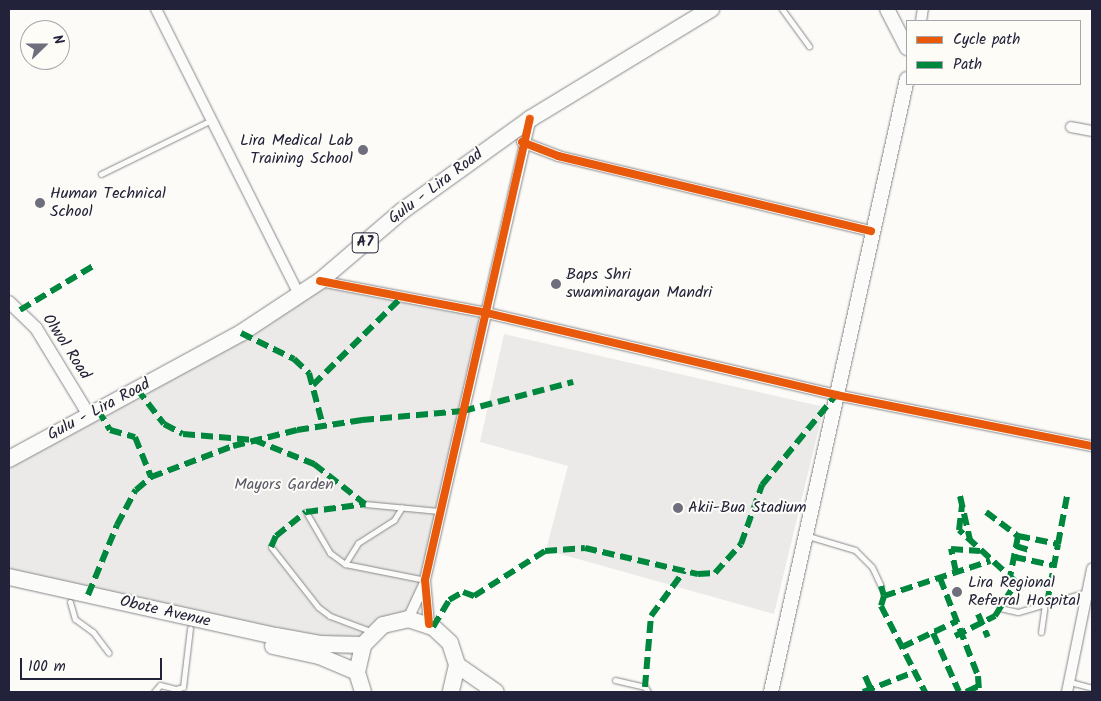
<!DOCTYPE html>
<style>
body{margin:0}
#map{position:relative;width:1101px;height:701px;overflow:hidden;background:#fcfbf8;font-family:Kalam,sans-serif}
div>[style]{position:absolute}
.green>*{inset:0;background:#ebeae8}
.roads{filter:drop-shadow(0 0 1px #88888c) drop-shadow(0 0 1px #88888c)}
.service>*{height:5px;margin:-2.5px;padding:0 2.5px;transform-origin:2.5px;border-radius:2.5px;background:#fbfbf9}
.minor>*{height:10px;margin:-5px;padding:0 5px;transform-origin:5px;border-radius:5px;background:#fbfbf9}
.tertiary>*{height:12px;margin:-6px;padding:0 6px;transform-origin:6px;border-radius:6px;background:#fbfbf9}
.secondary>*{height:14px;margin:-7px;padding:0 7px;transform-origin:7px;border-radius:7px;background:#fbfbf9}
.primary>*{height:16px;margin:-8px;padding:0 8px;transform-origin:8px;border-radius:8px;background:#fbfbf9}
.quiet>*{height:6px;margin-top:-3px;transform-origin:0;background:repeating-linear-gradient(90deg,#00873e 0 12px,transparent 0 18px)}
.cycleway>*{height:8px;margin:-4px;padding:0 4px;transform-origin:4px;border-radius:4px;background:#e8590c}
.dots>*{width:14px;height:14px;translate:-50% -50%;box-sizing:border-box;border:2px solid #fdfcf7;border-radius:50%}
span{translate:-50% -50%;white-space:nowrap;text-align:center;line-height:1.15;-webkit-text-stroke:4px #fdfcf7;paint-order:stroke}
.shield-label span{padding:1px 4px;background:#fdfcf7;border:1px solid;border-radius:4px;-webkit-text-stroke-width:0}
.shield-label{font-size:15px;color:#22223b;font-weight:700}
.poi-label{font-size:16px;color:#22223b}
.right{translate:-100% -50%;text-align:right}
.left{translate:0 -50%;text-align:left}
.street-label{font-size:16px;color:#22223b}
.park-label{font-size:16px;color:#5a5a6b}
.frame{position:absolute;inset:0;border:10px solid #22223b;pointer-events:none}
.legend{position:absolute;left:906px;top:20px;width:175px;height:65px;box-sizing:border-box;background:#fdfcf7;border:1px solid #a5a5ac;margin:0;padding:6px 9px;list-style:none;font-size:15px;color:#22223b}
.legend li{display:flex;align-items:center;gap:10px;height:25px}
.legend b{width:25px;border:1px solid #a5a5ac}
.north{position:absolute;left:20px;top:20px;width:50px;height:50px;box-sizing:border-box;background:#fdfcf7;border:1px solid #a5a5ac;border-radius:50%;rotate:68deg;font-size:14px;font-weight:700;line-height:20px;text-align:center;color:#22223b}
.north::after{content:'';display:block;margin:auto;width:18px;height:22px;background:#6e6e7d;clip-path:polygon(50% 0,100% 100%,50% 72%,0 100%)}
.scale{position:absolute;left:20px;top:658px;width:142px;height:22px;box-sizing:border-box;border:2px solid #22223b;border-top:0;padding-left:6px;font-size:15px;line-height:18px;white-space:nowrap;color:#22223b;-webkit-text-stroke:4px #fdfcf7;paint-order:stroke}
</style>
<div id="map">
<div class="green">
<i style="clip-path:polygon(312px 285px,483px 314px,411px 619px,384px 624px,358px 657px,9px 586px,9px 459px)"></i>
<i style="clip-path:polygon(504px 334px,824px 407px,774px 614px,546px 550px,568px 466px,480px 442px)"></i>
</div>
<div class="roads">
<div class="service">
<i style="left:782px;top:9px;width:46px;rotate:53.9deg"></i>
<i style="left:101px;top:174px;width:123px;rotate:-26.1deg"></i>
<i style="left:365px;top:504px;width:74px;rotate:5.4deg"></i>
<i style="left:306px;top:512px;width:48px;rotate:59.7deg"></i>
<i style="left:330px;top:553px;width:19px;rotate:36deg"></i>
<i style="left:345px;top:564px;width:82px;rotate:11.3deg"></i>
<i style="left:808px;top:536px;width:49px;rotate:16.6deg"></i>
<i style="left:855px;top:550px;width:24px;rotate:45deg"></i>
<i style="left:872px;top:567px;width:21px;rotate:65deg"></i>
<i style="left:271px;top:547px;width:76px;rotate:51.9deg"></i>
<i style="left:318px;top:607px;width:15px;rotate:37deg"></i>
<i style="left:330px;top:616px;width:46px;rotate:20.4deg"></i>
<i style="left:345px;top:564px;width:25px;rotate:-58deg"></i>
<i style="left:358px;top:543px;width:43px;rotate:-32.6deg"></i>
<i style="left:394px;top:520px;width:15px;rotate:-58deg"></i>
<i style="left:70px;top:602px;width:18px;rotate:74deg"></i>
<i style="left:75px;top:619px;width:22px;rotate:36deg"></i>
<i style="left:93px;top:632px;width:26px;rotate:53deg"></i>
<i style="left:1000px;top:608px;width:18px;rotate:13deg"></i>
<i style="left:1018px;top:612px;width:72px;rotate:-16.2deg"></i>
<i style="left:1041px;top:632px;width:28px;rotate:-82deg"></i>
<i style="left:615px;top:680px;width:31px;rotate:13deg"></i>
<i style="left:645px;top:687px;width:6px;rotate:59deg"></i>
<i style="left:1070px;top:682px;width:23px;rotate:15deg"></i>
<i style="left:154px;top:692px;width:9px;rotate:-49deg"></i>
<i style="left:160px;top:685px;width:16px;rotate:14deg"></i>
<i style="left:176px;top:689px;width:7px;rotate:-16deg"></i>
<i style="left:183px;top:687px;width:59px;rotate:-83.2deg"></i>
</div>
<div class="minor">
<i style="left:156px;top:9px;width:320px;rotate:63.4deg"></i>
<i style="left:921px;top:21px;width:12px;rotate:-81deg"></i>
<i style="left:1071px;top:127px;width:21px;rotate:11deg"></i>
<i style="left:522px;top:142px;width:39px;rotate:21deg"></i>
<i style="left:558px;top:156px;width:322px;rotate:13.5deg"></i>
<i style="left:320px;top:281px;width:170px;rotate:10.8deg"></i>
<i style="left:487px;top:313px;width:359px;rotate:13.2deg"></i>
<i style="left:836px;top:395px;width:261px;rotate:11.3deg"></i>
<i style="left:408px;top:619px;width:38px;rotate:-65deg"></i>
<i style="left:429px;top:624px;width:44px;rotate:-95.2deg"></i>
<i style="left:425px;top:580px;width:472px;rotate:-77.1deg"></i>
<i style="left:1067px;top:692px;width:126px;rotate:-78.5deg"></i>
</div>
<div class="tertiary">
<i style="left:9px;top:302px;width:37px;rotate:44deg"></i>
<i style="left:36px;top:328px;width:102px;rotate:58.7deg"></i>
</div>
<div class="secondary">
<i style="left:887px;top:9px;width:44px;rotate:62.9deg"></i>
<i style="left:771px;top:692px;width:628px;rotate:-77.49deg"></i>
</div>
<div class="primary">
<i style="left:9px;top:459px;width:264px;rotate:-28.5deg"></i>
<i style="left:241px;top:333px;width:95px;rotate:-33.4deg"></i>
<i style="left:320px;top:281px;width:108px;rotate:-40.5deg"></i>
<i style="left:402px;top:211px;width:158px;rotate:-35.7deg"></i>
<i style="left:530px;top:119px;width:212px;rotate:-31.3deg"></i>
<i style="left:9px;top:577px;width:273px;rotate:12.5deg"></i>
<i style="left:276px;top:636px;width:46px;rotate:10.1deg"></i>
<i style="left:321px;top:644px;width:42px;rotate:1.4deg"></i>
<i style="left:273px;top:646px;width:47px;rotate:12.3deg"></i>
<i style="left:319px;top:656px;width:41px;rotate:22.8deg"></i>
<i style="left:457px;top:665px;width:47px;rotate:34.7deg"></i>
<i style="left:363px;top:692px;width:21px;rotate:-107deg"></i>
<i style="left:357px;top:672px;width:28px;rotate:-77deg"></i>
<i style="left:363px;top:645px;width:28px;rotate:-45deg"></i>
<i style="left:383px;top:625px;width:26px;rotate:-13deg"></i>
<i style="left:408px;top:619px;width:26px;rotate:18deg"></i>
<i style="left:433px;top:627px;width:23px;rotate:43deg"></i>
<i style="left:450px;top:643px;width:23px;rotate:72deg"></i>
<i style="left:457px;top:665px;width:28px;rotate:103deg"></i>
</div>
</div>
<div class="quiet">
<i style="left:20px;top:310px;width:87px;rotate:-31deg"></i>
<i style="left:241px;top:333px;width:59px;rotate:26.1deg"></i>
<i style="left:294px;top:359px;width:21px;rotate:43deg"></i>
<i style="left:309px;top:373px;width:55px;rotate:75.2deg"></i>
<i style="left:313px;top:385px;width:127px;rotate:-44.7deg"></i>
<i style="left:137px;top:389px;width:44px;rotate:52.4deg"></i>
<i style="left:164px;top:424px;width:21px;rotate:28deg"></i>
<i style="left:183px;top:434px;width:71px;rotate:4.8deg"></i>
<i style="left:254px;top:440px;width:65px;rotate:21.8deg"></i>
<i style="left:314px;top:464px;width:65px;rotate:38.1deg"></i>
<i style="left:98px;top:410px;width:23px;rotate:59deg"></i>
<i style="left:110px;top:430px;width:26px;rotate:16deg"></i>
<i style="left:135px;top:437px;width:43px;rotate:68.2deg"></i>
<i style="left:960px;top:496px;width:45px;rotate:77.2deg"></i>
<i style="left:986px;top:512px;width:40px;rotate:37deg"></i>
<i style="left:1018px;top:536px;width:42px;rotate:101deg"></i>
<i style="left:1018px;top:536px;width:41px;rotate:11.3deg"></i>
<i style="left:1058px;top:544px;width:49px;rotate:-79.4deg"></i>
<i style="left:1016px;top:546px;width:14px;rotate:17deg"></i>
<i style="left:271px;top:547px;width:12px;rotate:-66deg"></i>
<i style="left:276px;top:536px;width:38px;rotate:-39deg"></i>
<i style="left:306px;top:512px;width:60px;rotate:-7.7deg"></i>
<i style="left:1014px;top:557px;width:40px;rotate:12deg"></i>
<i style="left:956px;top:572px;width:24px;rotate:-102deg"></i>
<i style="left:951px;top:549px;width:29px;rotate:4deg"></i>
<i style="left:940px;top:578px;width:105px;rotate:68.8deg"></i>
<i style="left:978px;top:676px;width:16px;rotate:86deg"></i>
<i style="left:881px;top:586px;width:10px;rotate:73deg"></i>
<i style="left:884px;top:596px;width:112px;rotate:-18.3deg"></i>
<i style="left:88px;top:595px;width:76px;rotate:-67.5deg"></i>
<i style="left:117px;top:525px;width:40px;rotate:-62deg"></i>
<i style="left:136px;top:490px;width:20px;rotate:-41deg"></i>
<i style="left:151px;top:477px;width:88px;rotate:-20.7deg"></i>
<i style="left:233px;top:446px;width:66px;rotate:-14deg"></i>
<i style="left:297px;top:430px;width:66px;rotate:-8.7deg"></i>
<i style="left:362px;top:420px;width:101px;rotate:-5.1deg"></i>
<i style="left:463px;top:411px;width:114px;rotate:-14.8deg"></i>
<i style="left:884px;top:596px;width:10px;rotate:107deg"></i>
<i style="left:881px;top:606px;width:97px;rotate:62.9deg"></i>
<i style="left:1047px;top:603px;width:60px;rotate:-79.4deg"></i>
<i style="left:978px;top:614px;width:25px;rotate:67deg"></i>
<i style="left:433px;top:627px;width:31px;rotate:-59deg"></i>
<i style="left:449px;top:600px;width:16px;rotate:-30deg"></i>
<i style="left:463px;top:592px;width:12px;rotate:20deg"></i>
<i style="left:474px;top:596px;width:84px;rotate:-32.4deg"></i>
<i style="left:545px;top:551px;width:40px;rotate:-4.3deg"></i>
<i style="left:585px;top:548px;width:116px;rotate:13deg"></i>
<i style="left:698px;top:574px;width:17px;rotate:-3deg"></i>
<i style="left:715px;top:573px;width:39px;rotate:-48deg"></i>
<i style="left:741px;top:544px;width:63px;rotate:-70.4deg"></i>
<i style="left:762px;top:485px;width:117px;rotate:-50.6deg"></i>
<i style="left:933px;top:633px;width:64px;rotate:66.2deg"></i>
<i style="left:955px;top:636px;width:45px;rotate:-26.6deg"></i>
<i style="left:995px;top:616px;width:40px;rotate:-58deg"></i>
<i style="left:1016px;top:582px;width:77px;rotate:-137.6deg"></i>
<i style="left:959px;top:530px;width:25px;rotate:-83deg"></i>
<i style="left:902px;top:647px;width:61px;rotate:-25.3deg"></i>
<i style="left:865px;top:676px;width:17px;rotate:66deg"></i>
<i style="left:645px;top:687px;width:71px;rotate:-85.2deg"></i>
<i style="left:651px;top:616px;width:56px;rotate:-53.7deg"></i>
<i style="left:863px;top:692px;width:55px;rotate:-21.4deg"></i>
<i style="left:966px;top:692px;width:14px;rotate:-25deg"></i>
</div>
<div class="cycleway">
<i style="left:522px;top:142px;width:39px;rotate:21deg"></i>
<i style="left:558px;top:156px;width:322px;rotate:13.5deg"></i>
<i style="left:320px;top:281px;width:170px;rotate:10.8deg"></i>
<i style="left:487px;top:313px;width:359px;rotate:13.2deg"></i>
<i style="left:836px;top:395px;width:261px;rotate:11.3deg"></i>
<i style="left:429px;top:624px;width:44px;rotate:-95.2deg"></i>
<i style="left:425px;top:580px;width:473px;rotate:-77.2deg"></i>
</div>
<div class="dots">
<i style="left:363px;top:150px;background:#6e6e7d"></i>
<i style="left:40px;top:203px;background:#6e6e7d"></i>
<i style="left:556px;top:284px;background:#6e6e7d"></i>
<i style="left:678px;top:508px;background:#6e6e7d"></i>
<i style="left:957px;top:592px;background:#6e6e7d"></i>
</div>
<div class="shield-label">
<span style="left:365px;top:243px">A7</span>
</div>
<div class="poi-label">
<span class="right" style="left:353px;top:150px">Lira Medical Lab<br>Training School</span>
<span class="left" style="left:50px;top:203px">Human Technical<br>School</span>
<span class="left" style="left:566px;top:284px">Baps Shri<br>swaminarayan Mandri</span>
<span class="left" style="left:688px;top:508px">Akii-Bua Stadium</span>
<span class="left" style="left:968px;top:592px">Lira Regional<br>Referral Hospital</span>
</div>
<div class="street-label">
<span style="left:436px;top:187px;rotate:-37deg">Gulu - Lira Road</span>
<span style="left:66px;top:347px;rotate:57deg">Olwol Road</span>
<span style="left:99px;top:410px;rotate:-28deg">Gulu - Lira Road</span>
<span style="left:165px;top:612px;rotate:13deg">Obote Avenue</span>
</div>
<div class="park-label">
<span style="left:284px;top:485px">Mayors Garden</span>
</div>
<div class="frame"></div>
<ul class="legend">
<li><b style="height:6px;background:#e8590c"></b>Cycle path</li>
<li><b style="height:6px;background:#00873e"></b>Path</li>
</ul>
<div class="north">N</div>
<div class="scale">100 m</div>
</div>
